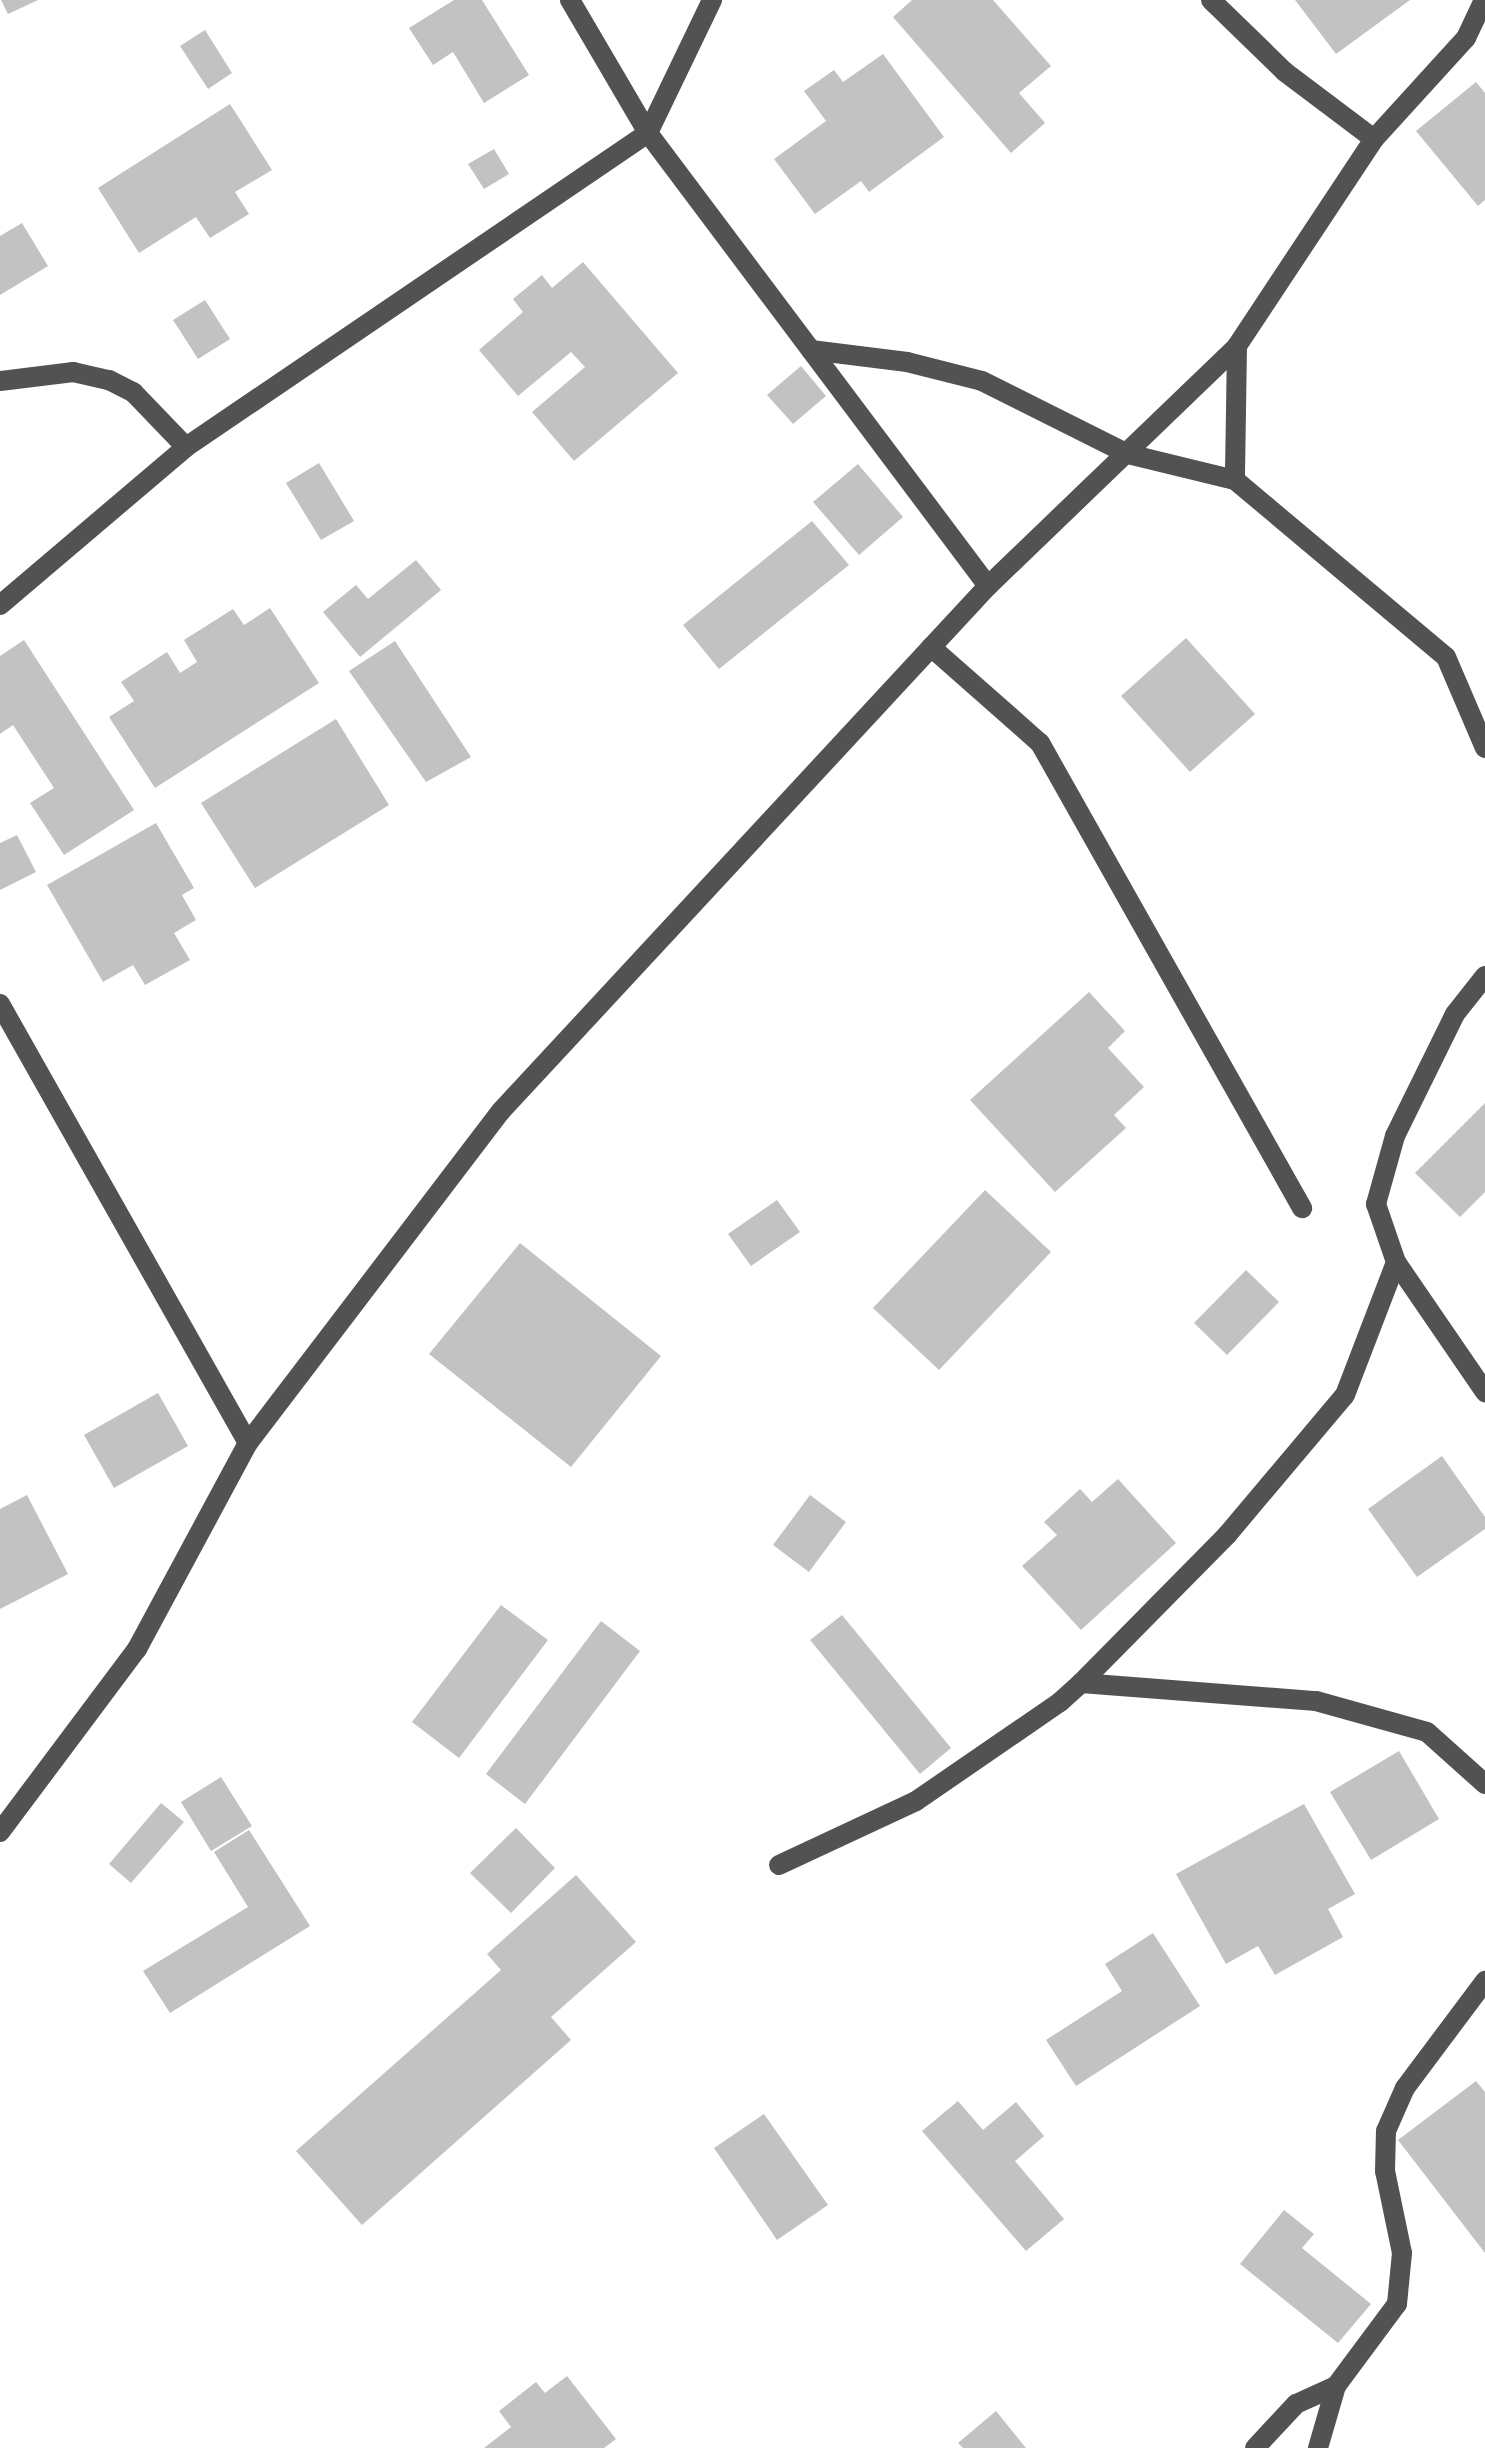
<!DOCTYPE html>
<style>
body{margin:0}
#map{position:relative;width:1485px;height:2448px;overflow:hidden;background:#fff;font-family:Arial,sans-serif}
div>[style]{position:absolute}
.building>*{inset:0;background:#c2c2c2}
.minor>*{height:20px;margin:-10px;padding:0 10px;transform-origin:10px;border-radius:10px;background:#525252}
span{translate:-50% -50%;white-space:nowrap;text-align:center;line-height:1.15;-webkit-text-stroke:7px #fff;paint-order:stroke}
</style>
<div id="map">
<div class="building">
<i style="clip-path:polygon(1px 0,38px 0,8px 14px)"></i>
<i style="clip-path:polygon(454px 0,482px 0,529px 75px,484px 103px,453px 52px,433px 65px,409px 28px)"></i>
<i style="clip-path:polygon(912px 0,993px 0,1051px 66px,1019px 93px,1045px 123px,1011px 153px,893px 17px)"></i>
<i style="clip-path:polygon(1295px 0,1410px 0,1336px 54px)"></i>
<i style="clip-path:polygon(205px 30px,232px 73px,208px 89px,180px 46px)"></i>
<i style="clip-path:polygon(883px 54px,944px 137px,869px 192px,861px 181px,815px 214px,774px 159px,826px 121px,804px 91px,834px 70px,843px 82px)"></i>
<i style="clip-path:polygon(1476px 82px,1485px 93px,1485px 200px,1478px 206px,1416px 131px)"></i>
<i style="clip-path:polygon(230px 104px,272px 170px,235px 192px,249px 214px,210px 238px,196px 217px,139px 253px,98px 188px)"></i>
<i style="clip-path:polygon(494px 149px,509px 174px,484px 189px,468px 164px)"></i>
<i style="clip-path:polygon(22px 223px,48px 266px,0 295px,0 236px)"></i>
<i style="clip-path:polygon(583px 262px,678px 373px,574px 461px,532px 412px,585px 367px,571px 352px,518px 396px,479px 350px,523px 312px,513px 299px,542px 275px,552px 288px)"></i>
<i style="clip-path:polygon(205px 300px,230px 339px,198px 359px,173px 320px)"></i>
<i style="clip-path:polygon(801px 366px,826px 396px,793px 424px,767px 395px)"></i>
<i style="clip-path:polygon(319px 463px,354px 521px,321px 540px,286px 483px)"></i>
<i style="clip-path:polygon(858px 464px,903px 517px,859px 555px,813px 502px)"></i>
<i style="clip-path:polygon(812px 521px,849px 565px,719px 669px,683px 625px)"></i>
<i style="clip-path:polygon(416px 560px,441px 590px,360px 657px,323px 612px,356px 585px,368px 599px)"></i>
<i style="clip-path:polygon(270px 608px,319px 683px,155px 788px,109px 717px,134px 701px,121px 682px,167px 652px,180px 673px,197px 662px,184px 640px,233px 609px,244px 625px)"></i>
<i style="clip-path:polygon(1186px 638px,1255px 714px,1190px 772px,1121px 696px)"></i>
<i style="clip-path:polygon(24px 640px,134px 810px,64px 855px,30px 803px,54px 788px,13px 725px,0 734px,0 656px)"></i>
<i style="clip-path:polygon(395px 641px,471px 757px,426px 782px,349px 671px)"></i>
<i style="clip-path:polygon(336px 719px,389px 805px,255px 888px,201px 803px)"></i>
<i style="clip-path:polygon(156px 823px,194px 888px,182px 895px,196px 920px,174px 933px,190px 960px,145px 985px,133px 965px,103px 982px,47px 885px)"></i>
<i style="clip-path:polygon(17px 835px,36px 872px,0 890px,0 843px)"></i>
<i style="clip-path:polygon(1089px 992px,1125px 1031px,1108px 1048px,1144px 1087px,1114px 1115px,1126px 1128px,1055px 1192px,970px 1100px)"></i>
<i style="clip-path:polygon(1485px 1103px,1485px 1192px,1460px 1217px,1415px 1173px)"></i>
<i style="clip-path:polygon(985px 1190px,1051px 1252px,939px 1370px,873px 1308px)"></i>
<i style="clip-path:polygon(777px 1200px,800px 1232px,751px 1266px,728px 1234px)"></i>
<i style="clip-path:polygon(520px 1243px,661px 1356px,571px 1467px,429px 1354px)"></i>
<i style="clip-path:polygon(1246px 1270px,1279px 1302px,1227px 1355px,1194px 1323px)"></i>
<i style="clip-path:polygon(158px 1393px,188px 1446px,114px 1488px,84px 1435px)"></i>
<i style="clip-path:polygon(1442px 1456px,1485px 1517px,1485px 1529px,1417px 1577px,1368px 1509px)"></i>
<i style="clip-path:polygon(1118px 1479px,1176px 1543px,1081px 1630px,1022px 1566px,1057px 1535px,1044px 1522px,1080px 1489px,1092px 1502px)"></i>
<i style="clip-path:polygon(27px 1495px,68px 1574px,0 1609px,0 1509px)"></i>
<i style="clip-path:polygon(810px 1495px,846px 1522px,809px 1572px,773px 1545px)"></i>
<i style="clip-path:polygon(501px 1605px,548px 1640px,459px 1758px,412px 1722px)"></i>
<i style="clip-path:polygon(842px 1615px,951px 1748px,920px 1774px,810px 1640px)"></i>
<i style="clip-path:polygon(601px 1621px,640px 1651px,525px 1804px,486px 1774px)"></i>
<i style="clip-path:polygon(1399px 1751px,1439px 1819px,1371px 1860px,1330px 1792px)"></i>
<i style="clip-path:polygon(221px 1777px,252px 1826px,211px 1851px,181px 1802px)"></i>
<i style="clip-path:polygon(161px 1803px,184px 1822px,131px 1883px,109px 1864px)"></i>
<i style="clip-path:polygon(1304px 1804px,1355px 1894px,1328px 1909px,1343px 1937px,1275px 1975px,1258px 1946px,1226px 1964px,1176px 1874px)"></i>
<i style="clip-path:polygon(516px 1828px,555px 1868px,511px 1913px,470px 1873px)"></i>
<i style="clip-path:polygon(249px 1830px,310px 1926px,170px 2013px,143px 1971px,248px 1907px,214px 1852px)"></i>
<i style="clip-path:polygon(576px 1875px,636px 1942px,551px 2017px,571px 2040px,362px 2225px,296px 2151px,501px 1970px,487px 1954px)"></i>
<i style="clip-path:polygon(1153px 1933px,1200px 2006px,1076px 2086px,1046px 2040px,1122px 1991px,1105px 1964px)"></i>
<i style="clip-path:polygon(1476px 2081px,1485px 2092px,1485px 2253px,1398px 2140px)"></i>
<i style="clip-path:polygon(958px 2101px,983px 2130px,1016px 2102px,1044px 2136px,1015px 2161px,1064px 2219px,1026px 2251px,922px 2131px)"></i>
<i style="clip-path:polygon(764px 2114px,828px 2205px,777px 2240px,714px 2148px)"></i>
<i style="clip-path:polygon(1284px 2210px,1314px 2234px,1302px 2248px,1371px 2304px,1338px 2343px,1240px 2264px)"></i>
<i style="clip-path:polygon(567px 2376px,616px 2439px,604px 2448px,484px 2448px,511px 2427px,499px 2411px,536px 2382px,545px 2393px)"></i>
<i style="clip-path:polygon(996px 2411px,1026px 2448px,963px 2448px,958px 2443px)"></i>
</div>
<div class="minor">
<i style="left:570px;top:0;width:154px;rotate:59.6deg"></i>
<i style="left:648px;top:133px;width:566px;rotate:53.11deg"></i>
<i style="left:1211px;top:0;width:103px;rotate:44.2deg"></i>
<i style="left:1285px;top:72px;width:111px;rotate:37deg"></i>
<i style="left:1237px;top:346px;width:134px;rotate:90.9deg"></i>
<i style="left:1235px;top:480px;width:275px;rotate:40deg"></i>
<i style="left:1446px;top:657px;width:99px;rotate:66.8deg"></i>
<i style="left:811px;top:350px;width:97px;rotate:7.1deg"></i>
<i style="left:907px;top:362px;width:77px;rotate:14.2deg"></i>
<i style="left:982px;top:381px;width:163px;rotate:26.6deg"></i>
<i style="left:1128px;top:454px;width:110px;rotate:13.7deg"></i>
<i style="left:0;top:381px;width:74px;rotate:-7deg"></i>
<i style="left:73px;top:372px;width:37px;rotate:13deg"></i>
<i style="left:109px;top:380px;width:27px;rotate:27deg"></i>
<i style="left:133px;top:392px;width:76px;rotate:46.1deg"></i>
<i style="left:0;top:605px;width:244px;rotate:-40.3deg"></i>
<i style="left:186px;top:447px;width:559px;rotate:-34.2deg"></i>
<i style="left:648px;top:133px;width:148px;rotate:-64.3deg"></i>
<i style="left:931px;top:647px;width:145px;rotate:41.4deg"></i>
<i style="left:1040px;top:743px;width:534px;rotate:60.6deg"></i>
<i style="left:1485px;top:976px;width:48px;rotate:128.3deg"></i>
<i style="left:1455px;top:1014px;width:136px;rotate:116.2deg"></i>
<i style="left:1395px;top:1136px;width:71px;rotate:105.6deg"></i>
<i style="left:1376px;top:1204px;width:61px;rotate:71deg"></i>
<i style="left:1396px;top:1262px;width:158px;rotate:55.6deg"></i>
<i style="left:0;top:1004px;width:504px;rotate:60.54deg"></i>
<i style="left:1081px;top:1683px;width:236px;rotate:4.4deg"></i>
<i style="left:1316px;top:1701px;width:115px;rotate:15.6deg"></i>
<i style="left:1427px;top:1732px;width:78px;rotate:41.9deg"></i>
<i style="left:0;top:1832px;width:229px;rotate:-53.2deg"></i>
<i style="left:137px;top:1649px;width:234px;rotate:-61.7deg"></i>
<i style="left:248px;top:1443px;width:417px;rotate:-52.7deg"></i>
<i style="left:501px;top:1111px;width:716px;rotate:-47.15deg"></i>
<i style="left:988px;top:586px;width:346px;rotate:-43.9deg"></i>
<i style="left:1237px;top:346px;width:248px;rotate:-56.5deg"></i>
<i style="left:1374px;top:139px;width:137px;rotate:-47.7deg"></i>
<i style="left:1466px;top:38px;width:42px;rotate:-64.7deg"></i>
<i style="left:779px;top:1865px;width:151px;rotate:-25deg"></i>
<i style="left:916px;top:1801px;width:175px;rotate:-34.5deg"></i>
<i style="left:1060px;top:1702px;width:28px;rotate:-42deg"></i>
<i style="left:1081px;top:1683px;width:208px;rotate:-45.4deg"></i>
<i style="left:1227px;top:1535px;width:183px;rotate:-49.9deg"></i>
<i style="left:1345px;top:1395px;width:142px;rotate:-69deg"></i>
<i style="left:1255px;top:2448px;width:60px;rotate:-47deg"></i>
<i style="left:1296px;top:2404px;width:44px;rotate:-24.2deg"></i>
<i style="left:1318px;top:2448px;width:65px;rotate:-73.8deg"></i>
<i style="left:1336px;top:2386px;width:102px;rotate:-53.4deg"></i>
<i style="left:1397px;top:2304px;width:51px;rotate:-84.4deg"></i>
<i style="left:1402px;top:2253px;width:84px;rotate:-101.7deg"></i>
<i style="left:1385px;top:2171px;width:40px;rotate:-88.6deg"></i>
<i style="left:1386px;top:2131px;width:47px;rotate:-66.2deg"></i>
<i style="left:1405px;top:2088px;width:134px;rotate:-53.2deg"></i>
</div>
</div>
